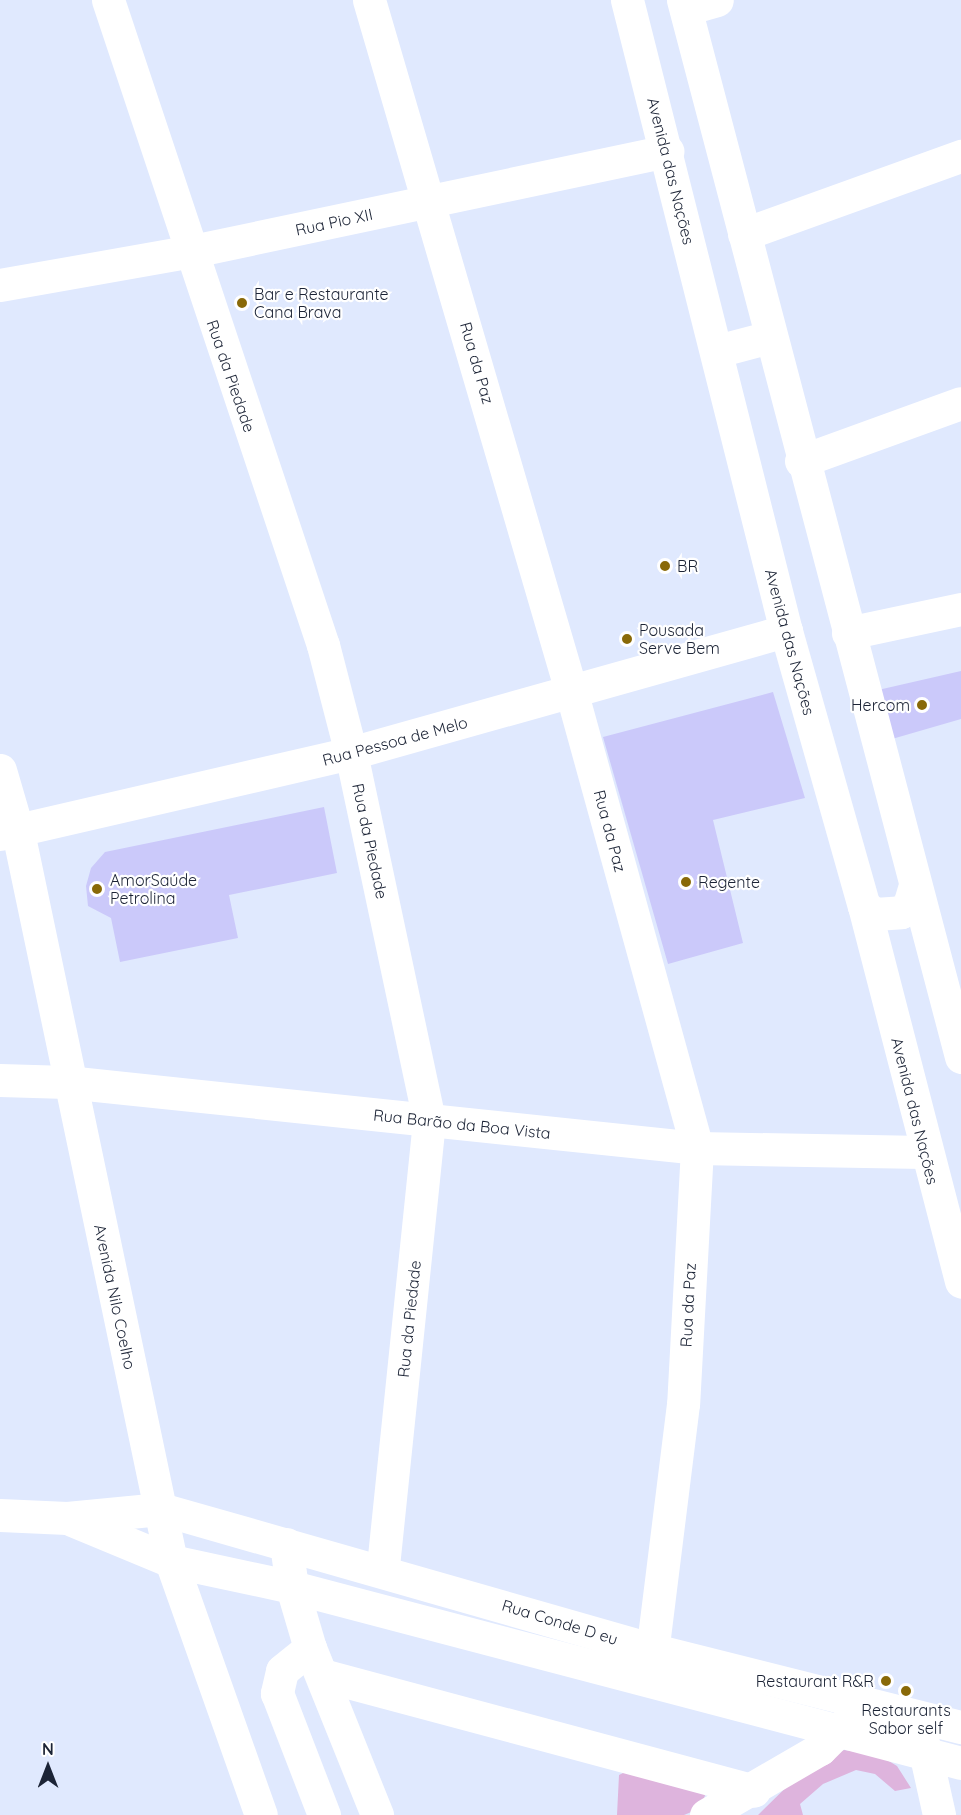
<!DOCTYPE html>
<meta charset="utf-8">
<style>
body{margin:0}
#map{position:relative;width:961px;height:1815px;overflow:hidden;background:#e0e9fe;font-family:Quicksand,sans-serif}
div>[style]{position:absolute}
.green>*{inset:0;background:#deb4dd}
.building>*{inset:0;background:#cbc9fa}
.minor>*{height:33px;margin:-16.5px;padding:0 16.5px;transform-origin:16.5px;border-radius:16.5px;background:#fff}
.major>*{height:33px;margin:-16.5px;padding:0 16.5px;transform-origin:16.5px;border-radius:16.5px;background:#fff}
.dots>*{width:16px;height:16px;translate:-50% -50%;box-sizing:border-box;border:3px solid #fff;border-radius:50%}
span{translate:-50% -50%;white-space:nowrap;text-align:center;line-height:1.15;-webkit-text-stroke:4.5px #fff;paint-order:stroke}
.street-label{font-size:16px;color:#1c2436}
.poi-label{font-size:16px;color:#1c2436}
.left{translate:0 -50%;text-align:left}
.right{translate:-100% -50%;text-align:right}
.north{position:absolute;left:18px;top:1737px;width:60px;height:60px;-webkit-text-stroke:4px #fff;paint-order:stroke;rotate:0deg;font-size:16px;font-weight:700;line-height:24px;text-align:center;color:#1c2436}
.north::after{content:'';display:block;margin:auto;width:21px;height:27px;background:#1c2436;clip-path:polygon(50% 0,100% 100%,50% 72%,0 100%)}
</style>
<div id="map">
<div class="green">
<i style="clip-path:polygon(844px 1750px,879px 1755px,897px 1766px,911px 1788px,895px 1791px,875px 1774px,856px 1770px,823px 1784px,800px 1804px,803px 1815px,758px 1815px,813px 1761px)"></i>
<i style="clip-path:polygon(631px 1769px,649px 1769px,664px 1784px,682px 1777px,706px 1792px,701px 1808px,684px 1815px,617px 1815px,619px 1775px)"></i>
</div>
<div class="building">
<i style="clip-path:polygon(961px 671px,961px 719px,892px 739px,878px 690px)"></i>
<i style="clip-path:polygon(773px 692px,805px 798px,713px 820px,743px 943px,668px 964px,603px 737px)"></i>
<i style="clip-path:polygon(324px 807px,337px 873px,229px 895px,238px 938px,120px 962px,111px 918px,88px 906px,86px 886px,91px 868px,105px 852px)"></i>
</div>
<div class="minor">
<i style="left:108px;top:0;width:680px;rotate:71.57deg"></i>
<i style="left:323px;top:645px;width:112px;rotate:75.5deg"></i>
<i style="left:351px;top:753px;width:376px;rotate:78deg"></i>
<i style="left:429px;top:1121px;width:450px;rotate:95.9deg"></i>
<i style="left:369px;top:0;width:723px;rotate:73.7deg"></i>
<i style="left:572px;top:694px;width:471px;rotate:74.6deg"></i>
<i style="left:697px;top:1148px;width:256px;rotate:93.1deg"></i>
<i style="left:683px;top:1404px;width:276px;rotate:97.1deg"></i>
<i style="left:686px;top:9px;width:32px;rotate:-16deg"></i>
<i style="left:744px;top:234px;width:231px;rotate:-19.8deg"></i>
<i style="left:0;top:285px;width:191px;rotate:-10deg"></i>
<i style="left:188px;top:252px;width:490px;rotate:-11.9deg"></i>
<i style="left:801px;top:461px;width:170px;rotate:-19.9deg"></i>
<i style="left:848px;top:633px;width:116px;rotate:-12deg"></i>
<i style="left:0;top:834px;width:360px;rotate:-13deg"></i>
<i style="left:351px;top:753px;width:452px;rotate:-15.7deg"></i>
<i style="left:0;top:1080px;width:67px;rotate:1.7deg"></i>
<i style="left:67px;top:1082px;width:633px;rotate:5.98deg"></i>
<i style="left:697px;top:1148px;width:227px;rotate:1deg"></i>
<i style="left:0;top:1515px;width:67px;rotate:2.6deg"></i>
<i style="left:67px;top:1518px;width:94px;rotate:-5.5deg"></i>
<i style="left:72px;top:1520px;width:107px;rotate:22.5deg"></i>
<i style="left:286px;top:1544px;width:43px;rotate:82.1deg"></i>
<i style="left:292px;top:1587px;width:64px;rotate:73.6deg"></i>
<i style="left:310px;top:1648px;width:180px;rotate:68.1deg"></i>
<i style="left:310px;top:1648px;width:36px;rotate:141deg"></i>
<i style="left:282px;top:1671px;width:23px;rotate:103deg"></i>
<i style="left:277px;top:1693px;width:131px;rotate:68.9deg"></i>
<i style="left:322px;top:1675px;width:447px;rotate:15deg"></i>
<i style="left:920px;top:1729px;width:88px;rotate:77.5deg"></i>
<i style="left:706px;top:1815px;width:132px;rotate:-30.1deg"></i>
<i style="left:820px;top:1749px;width:52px;rotate:-45deg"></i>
</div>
<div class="major">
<i style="left:627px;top:0;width:651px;rotate:75.86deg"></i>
<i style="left:786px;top:631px;width:286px;rotate:74.2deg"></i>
<i style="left:864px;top:906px;width:388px;rotate:75.5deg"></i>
<i style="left:683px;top:0;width:1093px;rotate:75.26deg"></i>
<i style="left:717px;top:351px;width:55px;rotate:-14.8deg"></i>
<i style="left:0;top:770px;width:65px;rotate:73.8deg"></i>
<i style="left:18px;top:832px;width:745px;rotate:78.15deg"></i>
<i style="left:171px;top:1561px;width:269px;rotate:70.5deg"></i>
<i style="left:864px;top:906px;width:14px;rotate:36deg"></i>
<i style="left:875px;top:914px;width:26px;rotate:-4deg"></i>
<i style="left:901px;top:912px;width:11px;rotate:-41deg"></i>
<i style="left:909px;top:905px;width:21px;rotate:-73deg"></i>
<i style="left:161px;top:1509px;width:513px;rotate:15.96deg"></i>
<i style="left:654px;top:1650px;width:317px;rotate:14.1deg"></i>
<i style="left:171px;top:1561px;width:124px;rotate:12.1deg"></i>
<i style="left:292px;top:1587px;width:692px;rotate:14.74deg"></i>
</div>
<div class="dots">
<i style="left:242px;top:303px;background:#896908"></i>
<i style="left:665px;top:566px;background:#896908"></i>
<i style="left:627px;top:639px;background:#896908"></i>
<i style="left:922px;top:705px;background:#896908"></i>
<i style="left:686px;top:882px;background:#896908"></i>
<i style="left:97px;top:889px;background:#896908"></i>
<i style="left:886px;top:1681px;background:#896908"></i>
<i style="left:906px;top:1691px;background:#896908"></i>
</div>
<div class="street-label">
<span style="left:671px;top:171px;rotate:76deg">Avenida das Nações</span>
<span style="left:334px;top:222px;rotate:-12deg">Rua Pio XII</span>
<span style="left:477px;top:363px;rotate:74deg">Rua da Paz</span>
<span style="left:231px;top:376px;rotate:71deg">Rua da Piedade</span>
<span style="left:790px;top:642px;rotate:75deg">Avenida das Nações</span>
<span style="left:395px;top:741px;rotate:-15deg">Rua Pessoa de Melo</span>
<span style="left:610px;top:831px;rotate:75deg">Rua da Paz</span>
<span style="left:370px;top:841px;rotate:78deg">Rua da Piedade</span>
<span style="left:915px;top:1111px;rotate:76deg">Avenida das Nações</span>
<span style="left:462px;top:1124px;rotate:6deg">Rua Barão da Boa Vista</span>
<span style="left:115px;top:1297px;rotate:78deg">Avenida Nilo Coelho</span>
<span style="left:688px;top:1305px;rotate:-87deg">Rua da Paz</span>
<span style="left:409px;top:1319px;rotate:-84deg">Rua da Piedade</span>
<span style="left:560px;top:1622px;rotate:17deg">Rua Conde D eu</span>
</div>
<div class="poi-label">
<span class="left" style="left:254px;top:303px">Bar e Restaurante<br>Cana Brava</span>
<span class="left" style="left:677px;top:566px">BR</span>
<span class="left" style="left:639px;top:639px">Pousada<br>Serve Bem</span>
<span class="right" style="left:910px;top:705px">Hercom</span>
<span class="left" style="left:110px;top:889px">AmorSaúde<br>Petrolina</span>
<span class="left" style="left:698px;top:882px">Regente</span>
<span class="right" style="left:874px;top:1681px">Restaurant R&amp;R</span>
<span style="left:906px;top:1719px">Restaurants<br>Sabor self</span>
</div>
<div class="north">N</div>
</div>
